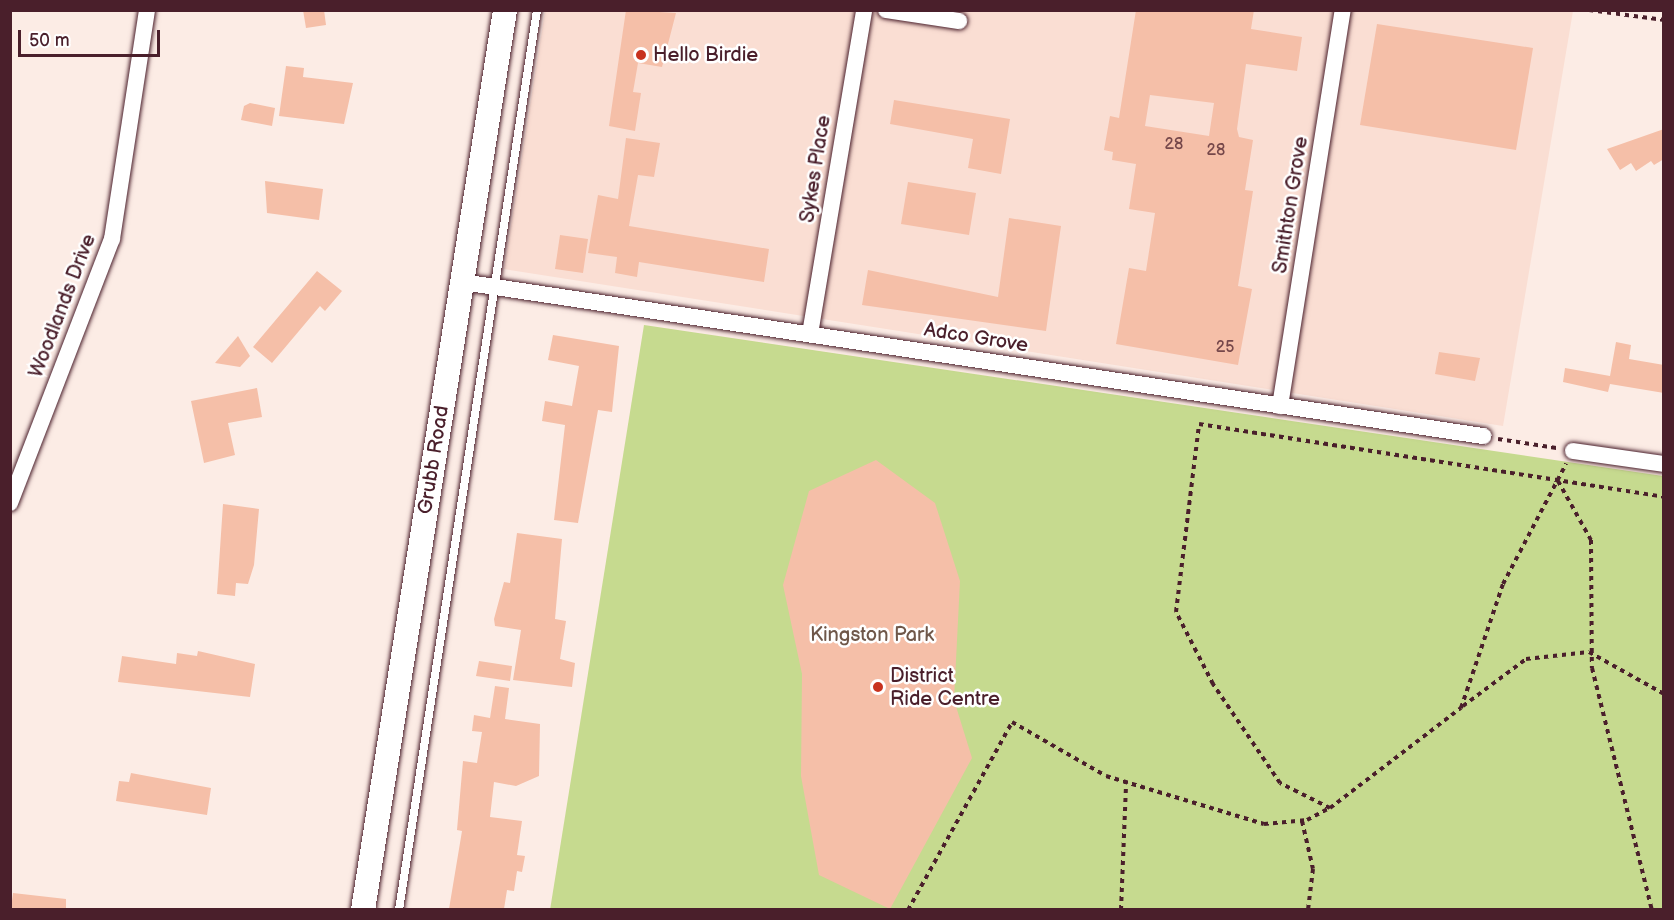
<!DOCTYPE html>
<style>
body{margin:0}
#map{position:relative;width:1674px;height:920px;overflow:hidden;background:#fcece5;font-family:"Balsamiq Sans",sans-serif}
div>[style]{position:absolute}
.built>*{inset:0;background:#faded3}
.green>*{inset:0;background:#c6da8f}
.building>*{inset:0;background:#f5bfa8}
.path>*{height:4px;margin-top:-2px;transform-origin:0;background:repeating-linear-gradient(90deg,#4a1f2b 0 4.5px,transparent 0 9px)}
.roads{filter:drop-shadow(0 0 2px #4a1f2b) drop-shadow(0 0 2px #4a1f2b)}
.service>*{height:8px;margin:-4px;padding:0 4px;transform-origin:4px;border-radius:4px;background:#fff}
.minor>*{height:16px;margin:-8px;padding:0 8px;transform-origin:8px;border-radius:8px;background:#fff}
.secondary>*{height:24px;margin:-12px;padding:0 12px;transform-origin:12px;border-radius:12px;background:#fff}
.dots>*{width:16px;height:16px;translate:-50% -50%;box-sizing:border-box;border:3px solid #fff;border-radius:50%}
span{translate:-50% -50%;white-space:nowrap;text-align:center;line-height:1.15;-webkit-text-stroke:5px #fff;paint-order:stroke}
.number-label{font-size:16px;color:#75474a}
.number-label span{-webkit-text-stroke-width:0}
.poi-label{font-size:20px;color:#4a1f2b}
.left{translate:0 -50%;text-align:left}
.street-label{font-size:20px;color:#4a1f2b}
.park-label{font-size:20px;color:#6f5749}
.frame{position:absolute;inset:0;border:12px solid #4a1f2b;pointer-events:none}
.scale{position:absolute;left:18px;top:30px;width:142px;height:27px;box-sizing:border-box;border:3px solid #4a1f2b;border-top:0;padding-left:8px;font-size:18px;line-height:21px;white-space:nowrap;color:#4a1f2b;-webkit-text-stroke:4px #fff;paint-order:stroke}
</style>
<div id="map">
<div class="built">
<i style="clip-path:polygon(545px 11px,1573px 11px,1503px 426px,504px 269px)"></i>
</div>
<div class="green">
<i style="clip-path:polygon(644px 325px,1663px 476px,1663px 909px,550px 910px)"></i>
</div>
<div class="building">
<i style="clip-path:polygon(303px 10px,324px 10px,326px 25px,306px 28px)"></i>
<i style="clip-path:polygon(626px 10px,676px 13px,662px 67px,638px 63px,633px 92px,641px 93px,635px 131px,609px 126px)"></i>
<i style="clip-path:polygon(evenodd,1136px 10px,1254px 10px,1251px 29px,1302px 37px,1297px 71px,1246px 64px,1237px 129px,1239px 137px,1253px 140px,1245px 190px,1253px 191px,1238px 286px,1252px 289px,1238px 365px,1116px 344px,1129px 268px,1146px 271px,1155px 213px,1129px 209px,1136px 164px,1112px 160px,1113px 152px,1104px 150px,1110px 116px,1119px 118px,1136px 10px,1150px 95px,1214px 103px,1209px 136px,1145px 126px,1150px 95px)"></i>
<i style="clip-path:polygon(1377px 24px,1533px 48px,1516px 150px,1360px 125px)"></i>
<i style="clip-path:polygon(286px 66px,304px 68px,303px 77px,353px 83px,344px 124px,279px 116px)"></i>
<i style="clip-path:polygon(894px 100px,1010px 119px,1001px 174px,968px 168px,973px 139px,890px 124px)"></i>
<i style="clip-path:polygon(250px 103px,275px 108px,272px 126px,241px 120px,244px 106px)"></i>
<i style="clip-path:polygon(1664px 129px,1664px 159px,1654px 165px,1651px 161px,1636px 171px,1631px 163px,1620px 170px,1607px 149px)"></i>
<i style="clip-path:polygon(626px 138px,660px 143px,654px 177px,638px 175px,629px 226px,769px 249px,764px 282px,639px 262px,637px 277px,615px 273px,617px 257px,588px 253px,598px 195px,618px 199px)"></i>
<i style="clip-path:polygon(265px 181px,323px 189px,319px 220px,267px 213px)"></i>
<i style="clip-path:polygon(908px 182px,976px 193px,969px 235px,901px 224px)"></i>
<i style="clip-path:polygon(1009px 218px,1061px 226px,1046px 331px,862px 305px,868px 270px,998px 297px)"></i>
<i style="clip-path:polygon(560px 235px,588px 239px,583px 273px,555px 269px)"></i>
<i style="clip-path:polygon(317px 271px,342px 291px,325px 311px,320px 306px,272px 363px,253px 347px)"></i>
<i style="clip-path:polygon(553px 335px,619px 346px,612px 412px,598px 410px,578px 523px,554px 520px,565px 425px,542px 421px,545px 401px,572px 406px,579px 366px,548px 360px)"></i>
<i style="clip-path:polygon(238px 336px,250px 356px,240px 367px,215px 363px)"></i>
<i style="clip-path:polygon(1616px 342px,1631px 345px,1629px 359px,1664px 365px,1664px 393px,1610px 384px,1608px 392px,1563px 382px,1565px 368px,1610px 376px)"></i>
<i style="clip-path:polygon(1439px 352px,1480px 358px,1475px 381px,1435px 374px)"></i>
<i style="clip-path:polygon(257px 388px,262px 417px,228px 423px,235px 455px,204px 463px,191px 401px)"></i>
<i style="clip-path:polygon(876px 460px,935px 503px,960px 581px,954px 700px,972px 758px,890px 909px,819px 875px,801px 776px,802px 674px,783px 585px,809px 491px)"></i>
<i style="clip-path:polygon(223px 504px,259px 509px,254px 565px,248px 584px,236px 583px,235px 596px,217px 594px)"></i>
<i style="clip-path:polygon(517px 533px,562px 539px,555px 619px,566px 621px,560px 659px,575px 663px,572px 687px,513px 680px,521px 630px,495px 626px,494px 619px,504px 582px,510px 583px)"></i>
<i style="clip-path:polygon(198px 651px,255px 664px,250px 697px,118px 682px,122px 656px,176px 664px,177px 653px,197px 656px)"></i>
<i style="clip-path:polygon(479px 661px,512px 666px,510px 681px,476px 676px)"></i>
<i style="clip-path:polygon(495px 686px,509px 688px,505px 719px,540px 724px,539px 776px,516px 786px,494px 782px,490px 817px,522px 821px,517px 855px,525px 856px,522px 872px,517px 871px,514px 891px,507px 890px,504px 909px,449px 909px,462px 831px,457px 830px,463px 761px,477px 763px,482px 732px,472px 731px,474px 715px,490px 718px)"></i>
<i style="clip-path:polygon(131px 773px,211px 788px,207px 815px,116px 801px,119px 781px,129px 782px)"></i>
<i style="clip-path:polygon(13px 893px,66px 899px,66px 909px,11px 909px)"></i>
</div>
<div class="path">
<i style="left:1589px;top:10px;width:76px;rotate:7.6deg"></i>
<i style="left:1498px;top:439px;width:59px;rotate:8.8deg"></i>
<i style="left:1558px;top:481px;width:68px;rotate:60.8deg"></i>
<i style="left:1591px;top:540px;width:128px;rotate:89.6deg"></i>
<i style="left:1592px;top:668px;width:249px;rotate:76.1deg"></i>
<i style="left:1463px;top:706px;width:79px;rotate:-36.7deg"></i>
<i style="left:1526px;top:659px;width:63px;rotate:-6.3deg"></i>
<i style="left:1589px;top:652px;width:86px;rotate:29.2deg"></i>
<i style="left:1330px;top:808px;width:56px;rotate:-153.4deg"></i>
<i style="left:1280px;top:783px;width:120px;rotate:-124.1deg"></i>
<i style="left:1213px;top:684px;width:81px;rotate:-117.2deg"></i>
<i style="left:1176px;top:612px;width:189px;rotate:-83deg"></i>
<i style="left:1199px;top:424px;width:471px;rotate:8.9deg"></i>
<i style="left:1302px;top:821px;width:49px;rotate:77.1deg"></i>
<i style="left:1313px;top:869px;width:41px;rotate:97deg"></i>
<i style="left:908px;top:910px;width:215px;rotate:-61deg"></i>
<i style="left:1012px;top:722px;width:108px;rotate:29.9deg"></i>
<i style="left:1106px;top:776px;width:165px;rotate:16.9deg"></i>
<i style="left:1264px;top:824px;width:43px;rotate:-5.3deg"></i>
<i style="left:1307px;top:820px;width:26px;rotate:-28deg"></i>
<i style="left:1330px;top:808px;width:165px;rotate:-37.4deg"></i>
<i style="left:1461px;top:708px;width:131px;rotate:-71.3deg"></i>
<i style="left:1503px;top:584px;width:136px;rotate:-62.3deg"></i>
<i style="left:1121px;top:910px;width:127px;rotate:-87.7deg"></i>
</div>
<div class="roads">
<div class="service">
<i style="left:399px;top:910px;width:911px;rotate:-81.28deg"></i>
</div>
<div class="minor">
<i style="left:886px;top:10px;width:74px;rotate:8.6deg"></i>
<i style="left:462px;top:282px;width:1033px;rotate:8.58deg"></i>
<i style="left:810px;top:334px;width:328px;rotate:-80.5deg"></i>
<i style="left:1280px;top:406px;width:401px;rotate:-81deg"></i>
<i style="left:1573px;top:451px;width:92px;rotate:8.1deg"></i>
<i style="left:10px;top:503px;width:283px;rotate:-68.9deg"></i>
<i style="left:112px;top:239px;width:232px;rotate:-81.3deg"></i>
</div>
<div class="secondary">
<i style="left:363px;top:910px;width:911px;rotate:-81.03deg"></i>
</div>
</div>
<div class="dots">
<i style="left:641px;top:55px;background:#c8321e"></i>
<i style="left:878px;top:687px;background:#c8321e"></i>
</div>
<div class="number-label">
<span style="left:1174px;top:145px">28</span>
<span style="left:1216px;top:151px">28</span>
<span style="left:1225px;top:348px">25</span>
</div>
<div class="poi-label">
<span class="left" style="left:653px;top:55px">Hello Birdie</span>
<span class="left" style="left:890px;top:688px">District<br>Ride Centre</span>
</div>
<div class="street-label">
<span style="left:816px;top:169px;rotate:-81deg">Sykes Place</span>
<span style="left:1291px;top:205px;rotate:-81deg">Smithton Grove</span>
<span style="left:63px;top:306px;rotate:-69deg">Woodlands Drive</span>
<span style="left:976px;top:338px;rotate:9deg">Adco Grove</span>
<span style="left:434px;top:460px;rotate:-81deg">Grubb Road</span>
</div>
<div class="park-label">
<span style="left:872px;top:635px">Kingston Park</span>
</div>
<div class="frame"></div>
<div class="scale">50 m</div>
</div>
